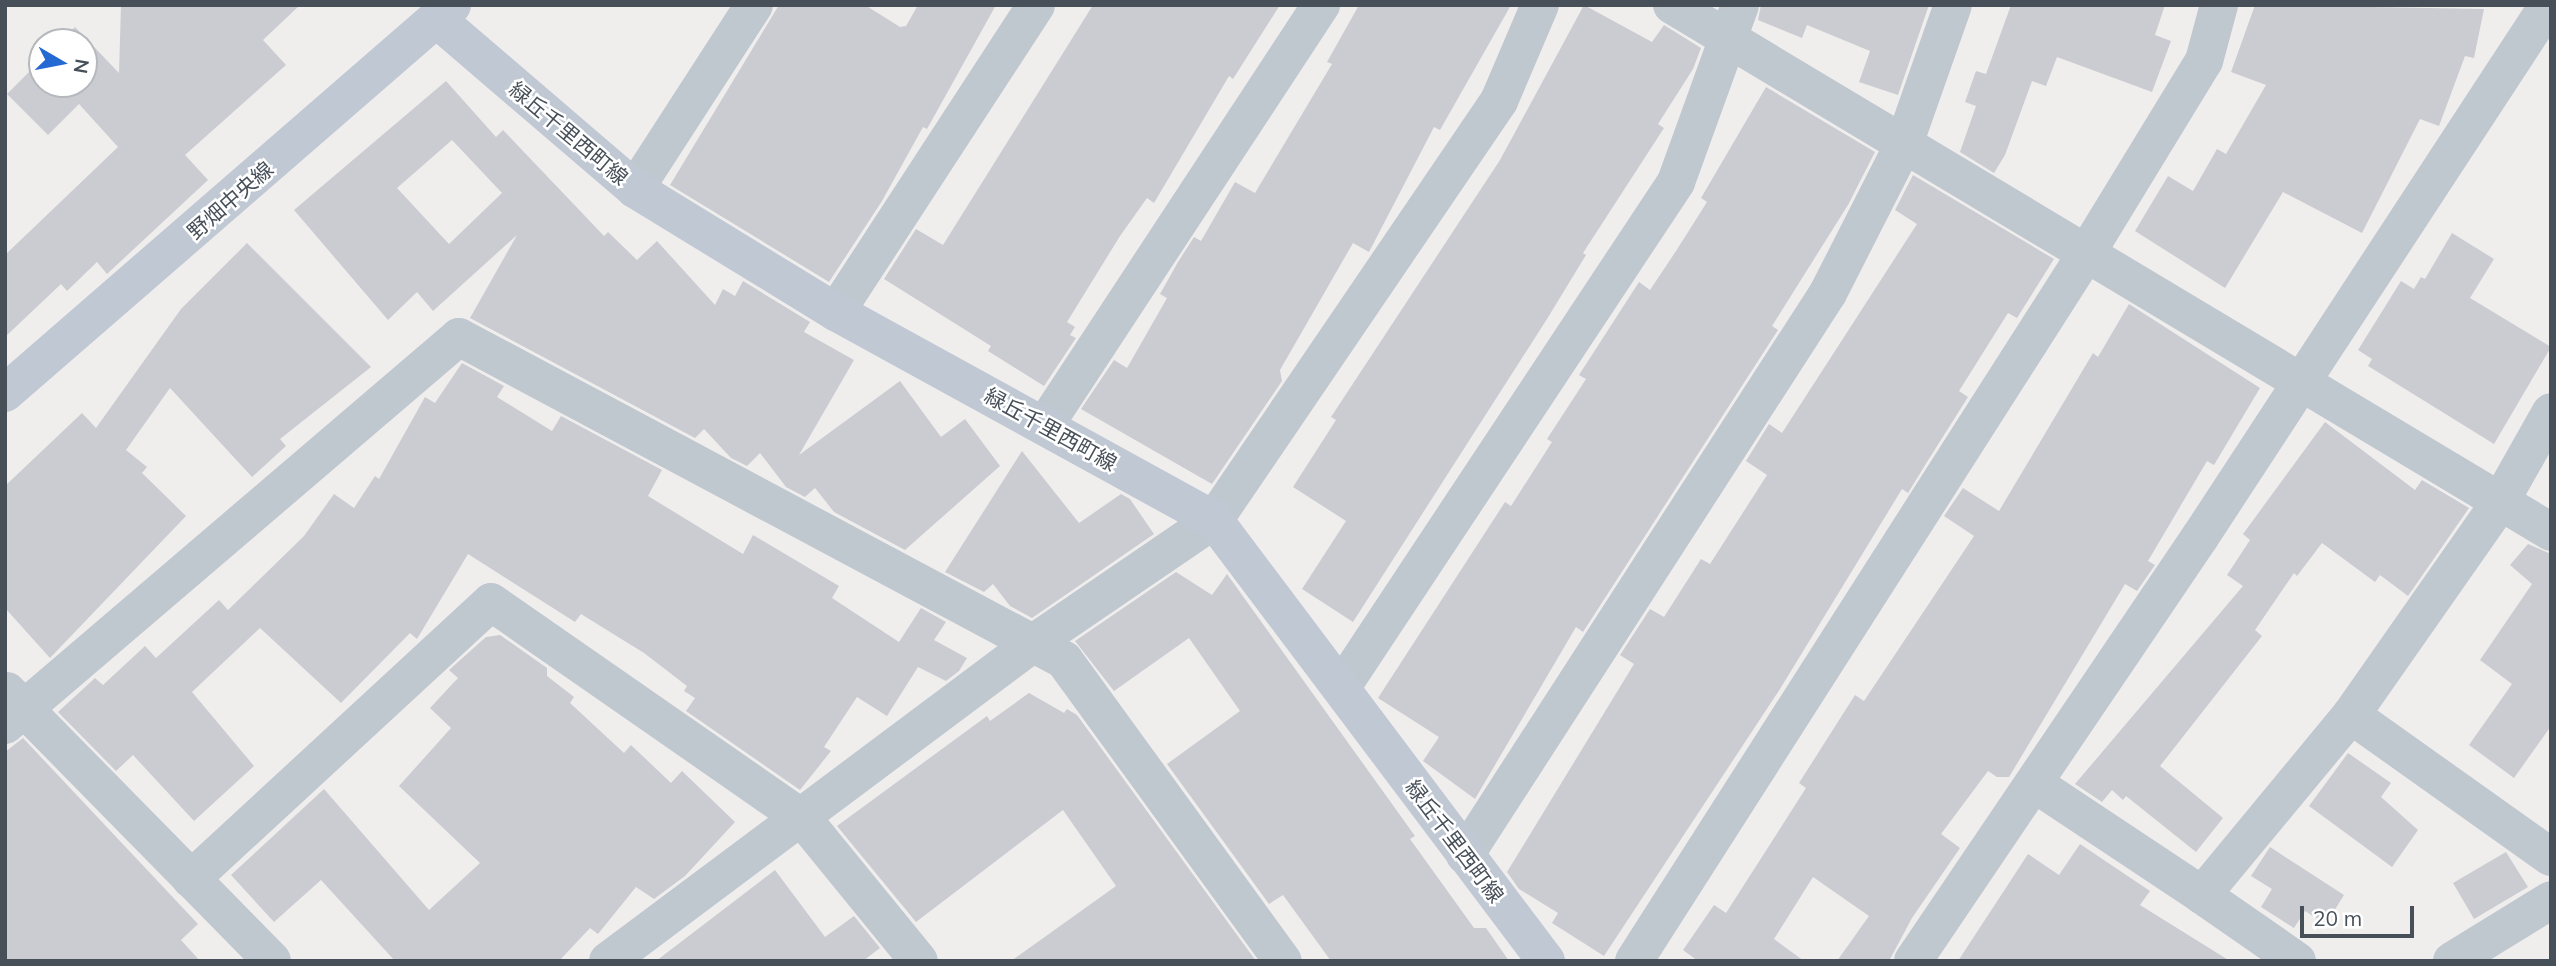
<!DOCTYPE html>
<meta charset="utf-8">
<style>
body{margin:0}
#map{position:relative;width:2556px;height:966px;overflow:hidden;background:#f0eded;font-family:Mulish,"Noto Sans JP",sans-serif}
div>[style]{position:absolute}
.building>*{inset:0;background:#caccd2}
.street>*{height:38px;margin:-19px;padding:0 19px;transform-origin:19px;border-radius:19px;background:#bfc7cf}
.secondary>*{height:38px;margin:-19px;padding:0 19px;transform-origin:19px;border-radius:19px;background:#bfc8d3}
span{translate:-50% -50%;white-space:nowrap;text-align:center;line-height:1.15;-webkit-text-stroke:5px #fff;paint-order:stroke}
.street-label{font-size:21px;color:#475059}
.frame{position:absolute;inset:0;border:7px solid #475059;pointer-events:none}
.north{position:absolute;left:28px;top:28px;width:70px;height:70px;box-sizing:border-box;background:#fff;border:2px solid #b5b9bd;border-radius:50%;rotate:100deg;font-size:19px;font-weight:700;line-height:28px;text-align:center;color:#475059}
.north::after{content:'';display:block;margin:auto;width:24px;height:32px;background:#2569d2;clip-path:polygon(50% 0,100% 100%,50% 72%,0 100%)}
.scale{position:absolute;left:2300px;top:906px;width:114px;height:32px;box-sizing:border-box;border:4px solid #475059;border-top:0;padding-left:9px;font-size:21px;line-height:24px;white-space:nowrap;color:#475059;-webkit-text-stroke:5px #fff;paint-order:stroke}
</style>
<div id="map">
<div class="building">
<i style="clip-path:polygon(121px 5px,300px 5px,263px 40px,286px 65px,185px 155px,208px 180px,107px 274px,97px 262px,67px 291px,61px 284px,5px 337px,5px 255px,118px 147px,79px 104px,48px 135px,7px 94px,42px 59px,42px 84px,84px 84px,84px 42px,59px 42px,75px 27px,119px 73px)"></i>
<i style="clip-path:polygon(779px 5px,865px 5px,900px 27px,906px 26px,918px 5px,996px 5px,927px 129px,923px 127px,882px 201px,829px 282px,670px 185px)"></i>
<i style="clip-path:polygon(1093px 5px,1280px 5px,1233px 79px,1229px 76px,1154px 203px,1147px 198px,1120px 236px,1067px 322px,1075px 327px,1070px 335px,1076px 338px,1044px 386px,988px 351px,991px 346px,884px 279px,916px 229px,943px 245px)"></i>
<i style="clip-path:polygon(1359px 5px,1511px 5px,1440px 130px,1434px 127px,1369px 252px,1353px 243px,1280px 370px,1282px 381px,1212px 484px,1081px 409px,1114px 360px,1127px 368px,1167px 298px,1160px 294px,1178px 262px,1194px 237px,1201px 241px,1235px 182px,1255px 193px,1332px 64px,1327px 62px)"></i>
<i style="clip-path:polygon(1584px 5px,1652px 42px,1664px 25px,1701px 48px,1693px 69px,1658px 124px,1664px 128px,1583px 253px,1586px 255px,1547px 319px,1353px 622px,1302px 589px,1346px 521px,1293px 487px,1336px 420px,1331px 417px,1500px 160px)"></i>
<i style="clip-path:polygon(1761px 5px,1929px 5px,1898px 95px,1859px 82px,1870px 51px,1807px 25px,1802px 38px,1758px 20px)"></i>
<i style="clip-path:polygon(2011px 5px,2165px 5px,2155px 35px,2171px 41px,2152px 92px,2057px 57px,2046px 86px,2032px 81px,2005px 155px,1994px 173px,1960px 152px,1976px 106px,1965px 102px,1976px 71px,1986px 74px)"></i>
<i style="clip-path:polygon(2255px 5px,2484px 9px,2474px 58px,2465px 56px,2439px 126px,2420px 119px,2362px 233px,2283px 192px,2225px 288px,2135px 231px,2168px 176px,2193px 191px,2217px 149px,2226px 154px,2266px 85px,2231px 72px)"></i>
<i style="clip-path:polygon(evenodd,446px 81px,496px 137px,503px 130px,604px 236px,608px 232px,637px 260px,657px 241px,715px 305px,723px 289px,735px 296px,743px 281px,810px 322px,804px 332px,854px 360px,799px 455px,900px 381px,941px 437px,965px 419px,1000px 466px,905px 550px,834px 512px,815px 488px,805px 497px,786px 487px,760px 453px,747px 466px,731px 458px,704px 429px,695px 438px,470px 318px,517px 235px,433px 311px,417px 292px,388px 320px,294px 210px,446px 81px,452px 140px,502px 193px,449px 244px,397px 188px,452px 140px)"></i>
<i style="clip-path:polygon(1766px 87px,1875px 152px,1848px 205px,1772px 326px,1778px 330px,1583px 632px,1576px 627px,1475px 799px,1423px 761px,1439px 737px,1378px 698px,1505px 502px,1511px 506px,1552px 442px,1547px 439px,1586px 379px,1579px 375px,1639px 282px,1650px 290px,1676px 251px,1707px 202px,1701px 198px)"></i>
<i style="clip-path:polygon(1913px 175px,2054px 259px,2017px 318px,2008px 313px,1959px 391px,1968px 397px,1927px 462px,1908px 493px,1902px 489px,1780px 689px,1604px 956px,1552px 923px,1558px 913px,1519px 889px,1507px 872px,1634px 664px,1620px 655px,1650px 609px,1664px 617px,1701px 559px,1710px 564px,1767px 475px,1746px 461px,1769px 424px,1782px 433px,1917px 224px,1895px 210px)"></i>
<i style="clip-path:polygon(2452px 233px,2494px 259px,2470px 298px,2551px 347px,2494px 444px,2368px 366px,2372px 359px,2358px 350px,2401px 281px,2414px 289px,2421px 277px,2425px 279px)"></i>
<i style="clip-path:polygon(247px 243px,371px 367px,280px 439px,286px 446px,252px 477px,170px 388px,126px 450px,147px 467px,142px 473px,186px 516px,50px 658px,5px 608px,5px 486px,82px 413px,96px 428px,181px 309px)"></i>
<i style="clip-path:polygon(2129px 304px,2260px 388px,2214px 465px,2207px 461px,2148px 561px,2155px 565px,2137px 591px,2125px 584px,2009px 777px,1997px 777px,1988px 771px,1941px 834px,1960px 848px,1912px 918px,1889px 961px,1837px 961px,1869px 916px,1813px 877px,1774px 939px,1804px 961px,1698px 961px,1683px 950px,1714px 905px,1726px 913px,1806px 788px,1799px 783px,1855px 695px,1864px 701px,1974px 536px,1944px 516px,1963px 488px,1999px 511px,2093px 353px,2098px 357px)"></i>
<i style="clip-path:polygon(462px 363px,504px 386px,497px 397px,552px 431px,561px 416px,662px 470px,648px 496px,743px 554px,753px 535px,839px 586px,832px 598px,899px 642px,921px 608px,946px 622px,934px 640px,967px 658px,959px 671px,946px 681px,918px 667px,887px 716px,857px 697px,824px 747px,831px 751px,800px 790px,686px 711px,695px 698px,684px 691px,687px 686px,644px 653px,581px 614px,575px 622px,468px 554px,417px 639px,410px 633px,341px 703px,260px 628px,192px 692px,254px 766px,194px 821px,133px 755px,116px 771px,58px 712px,95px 678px,103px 685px,145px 646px,156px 658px,219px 600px,228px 610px,304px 536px,334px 494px,354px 508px,375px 476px,379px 479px,425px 397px,435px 403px)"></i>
<i style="clip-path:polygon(2325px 422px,2415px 490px,2422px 480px,2469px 508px,2408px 596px,2380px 575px,2375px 582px,2322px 543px,2297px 576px,2294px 573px,2255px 630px,2262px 636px,2160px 766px,2223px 818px,2196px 852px,2126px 796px,2123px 800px,2112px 790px,2102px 802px,2075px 784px,2243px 586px,2227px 575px,2250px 540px,2243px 534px)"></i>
<i style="clip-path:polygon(1022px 451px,1079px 523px,1121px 494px,1130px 499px,1154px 534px,1032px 618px,1010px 606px,993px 584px,984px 592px,945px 572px)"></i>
<i style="clip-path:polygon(2528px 544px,2551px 554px,2551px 726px,2514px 778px,2469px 745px,2512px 684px,2480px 660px,2532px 584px,2510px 565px)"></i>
<i style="clip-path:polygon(1176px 572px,1212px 595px,1227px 574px,1415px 836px,1410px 839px,1474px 928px,1486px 928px,1509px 961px,1331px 961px,1283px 895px,1269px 904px,1167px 764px,1240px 711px,1189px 638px,1114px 691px,1075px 641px)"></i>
<i style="clip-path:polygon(500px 635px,547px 668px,547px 676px,574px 697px,570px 703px,624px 753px,631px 745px,671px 783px,682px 771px,735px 822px,685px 876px,654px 899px,636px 887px,598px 934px,590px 928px,559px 961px,395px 961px,321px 880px,274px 922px,231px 875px,324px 789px,429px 910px,480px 863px,399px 786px,451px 728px,430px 708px,458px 678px,449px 670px,486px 637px)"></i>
<i style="clip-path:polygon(1029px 693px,1064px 713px,1067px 709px,1077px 715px,1256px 961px,1011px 961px,1116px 886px,1063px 810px,916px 922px,837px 826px,987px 716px,990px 721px)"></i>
<i style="clip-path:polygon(23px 738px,198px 924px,181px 940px,200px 961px,5px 961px,5px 752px)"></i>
<i style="clip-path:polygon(2348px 753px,2391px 783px,2381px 797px,2418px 830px,2392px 867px,2309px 806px)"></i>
<i style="clip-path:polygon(2080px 844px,2150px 891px,2140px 905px,2230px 961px,1958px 961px,2028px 854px,2059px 875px)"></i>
<i style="clip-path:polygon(2270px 847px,2344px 895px,2326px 924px,2305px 911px,2294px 928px,2261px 907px,2272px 889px,2251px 876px)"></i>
<i style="clip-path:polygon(2506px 852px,2528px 887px,2474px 919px,2453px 883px)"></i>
<i style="clip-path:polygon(775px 870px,825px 937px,854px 916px,880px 948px,863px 961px,656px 961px)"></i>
</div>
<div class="street">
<i style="left:1672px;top:5px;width:1025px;rotate:30.94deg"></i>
<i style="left:635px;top:189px;width:219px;rotate:-57.1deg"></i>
<i style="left:836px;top:312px;width:366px;rotate:-56.9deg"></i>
<i style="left:1045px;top:425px;width:503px;rotate:-56.69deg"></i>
<i style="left:1341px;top:688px;width:607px;rotate:-56.49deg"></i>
<i style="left:1676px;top:182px;width:188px;rotate:-70.1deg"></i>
<i style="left:7px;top:691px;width:378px;rotate:45.5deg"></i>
<i style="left:2351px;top:715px;width:245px;rotate:35.4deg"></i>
<i style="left:5px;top:725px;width:597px;rotate:-40.52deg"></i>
<i style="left:459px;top:337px;width:686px;rotate:28.1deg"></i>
<i style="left:1064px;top:660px;width:372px;rotate:54deg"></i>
<i style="left:2035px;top:784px;width:201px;rotate:33.6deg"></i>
<i style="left:1465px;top:855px;width:669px;rotate:-57.14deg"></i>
<i style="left:1828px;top:293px;width:167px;rotate:-63deg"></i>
<i style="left:1904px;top:144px;width:147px;rotate:-70.6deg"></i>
<i style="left:191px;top:879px;width:408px;rotate:-42.7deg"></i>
<i style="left:491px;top:602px;width:380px;rotate:34.8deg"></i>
<i style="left:803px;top:819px;width:183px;rotate:50.8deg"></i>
<i style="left:608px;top:961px;width:529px;rotate:-36.78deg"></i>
<i style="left:1032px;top:644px;width:220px;rotate:-34.3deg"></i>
<i style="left:1214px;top:520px;width:507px;rotate:-55.78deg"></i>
<i style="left:1499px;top:101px;width:104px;rotate:-66.9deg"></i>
<i style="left:1634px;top:961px;width:839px;rotate:-57.41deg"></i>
<i style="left:2086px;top:254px;width:226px;rotate:-58.6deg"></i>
<i style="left:2204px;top:61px;width:58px;rotate:-75deg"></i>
<i style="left:1913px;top:961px;width:512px;rotate:-55.91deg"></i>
<i style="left:2200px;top:537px;width:633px;rotate:-56.79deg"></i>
<i style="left:2297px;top:961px;width:116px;rotate:-145.2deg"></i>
<i style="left:2202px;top:895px;width:234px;rotate:-50.4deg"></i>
<i style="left:2351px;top:715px;width:260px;rotate:-55deg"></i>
<i style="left:2500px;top:502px;width:103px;rotate:-60.5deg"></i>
<i style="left:2452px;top:961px;width:116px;rotate:-31.6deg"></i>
</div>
<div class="secondary">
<i style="left:439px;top:21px;width:258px;rotate:40.6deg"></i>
<i style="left:635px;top:189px;width:236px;rotate:31.5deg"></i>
<i style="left:836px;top:312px;width:431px;rotate:28.8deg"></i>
<i style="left:1214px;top:520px;width:552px;rotate:53.03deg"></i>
<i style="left:5px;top:393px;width:592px;rotate:-40.96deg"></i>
</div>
<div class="street-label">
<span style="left:569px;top:133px;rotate:40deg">緑丘千里西町線</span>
<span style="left:230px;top:200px;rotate:-41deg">野畑中央線</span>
<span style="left:1051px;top:429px;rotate:29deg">緑丘千里西町線</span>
<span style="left:1455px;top:841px;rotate:53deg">緑丘千里西町線</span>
</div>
<div class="frame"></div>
<div class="north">N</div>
<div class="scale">20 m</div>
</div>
